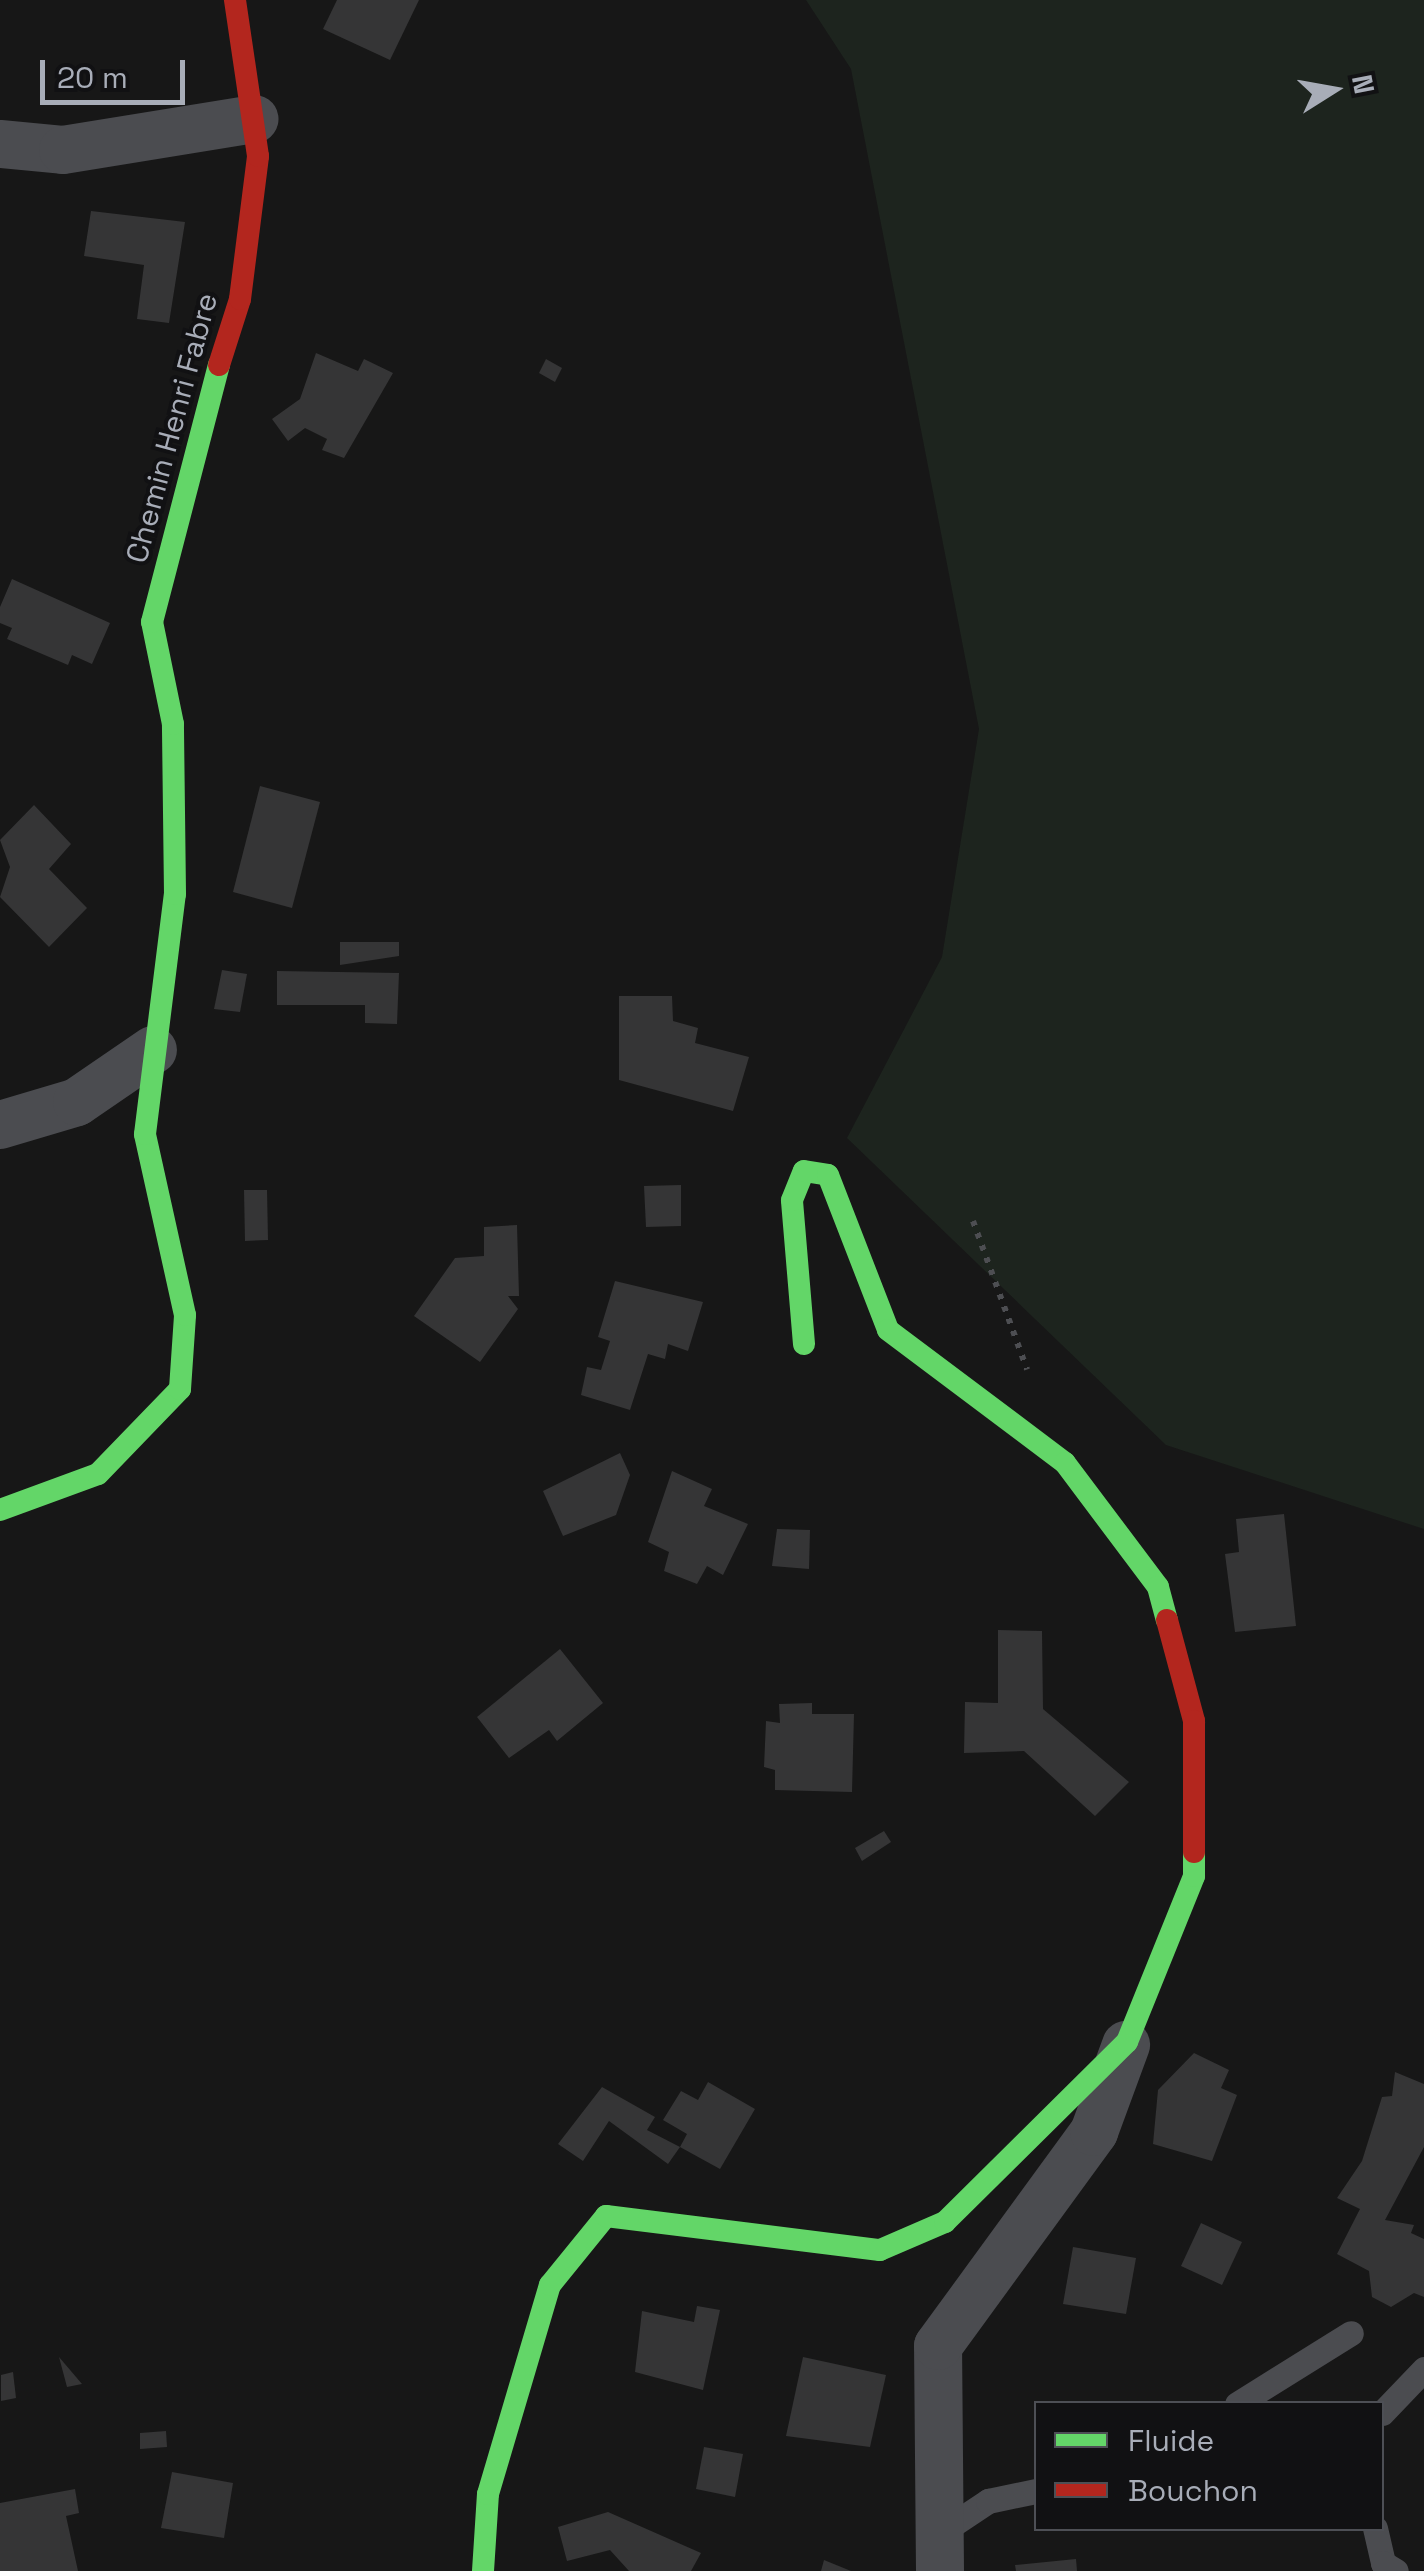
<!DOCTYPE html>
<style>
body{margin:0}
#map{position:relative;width:1424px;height:2571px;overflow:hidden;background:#171717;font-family:"Space Grotesk",sans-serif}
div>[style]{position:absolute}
.green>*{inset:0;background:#1d241e}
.building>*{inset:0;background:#353536}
.path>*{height:6px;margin-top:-3px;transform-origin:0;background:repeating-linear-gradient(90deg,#4d4e52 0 5px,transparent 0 13px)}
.lane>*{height:25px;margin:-12.5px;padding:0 12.5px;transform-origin:12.5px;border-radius:12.5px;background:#4b4c50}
.street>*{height:48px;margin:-24px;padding:0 24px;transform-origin:24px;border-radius:24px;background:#4b4c50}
.fast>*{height:22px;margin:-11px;padding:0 11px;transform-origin:11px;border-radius:11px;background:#63d668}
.jam>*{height:22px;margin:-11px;padding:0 11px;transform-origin:11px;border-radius:11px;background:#b3261e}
span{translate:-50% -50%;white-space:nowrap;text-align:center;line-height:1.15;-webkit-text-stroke:8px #111113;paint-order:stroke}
.street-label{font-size:30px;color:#a8adb8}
.legend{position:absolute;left:1034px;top:2401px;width:350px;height:130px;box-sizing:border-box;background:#111113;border:2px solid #4d4f55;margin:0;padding:12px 18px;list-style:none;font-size:30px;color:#a8adb8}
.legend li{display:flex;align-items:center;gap:20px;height:50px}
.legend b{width:50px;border:2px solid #4d4f55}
.north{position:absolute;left:1284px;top:40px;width:100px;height:100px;-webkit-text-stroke:8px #111113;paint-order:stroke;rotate:79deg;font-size:28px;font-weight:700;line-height:40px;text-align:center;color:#a8adb8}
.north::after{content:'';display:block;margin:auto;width:35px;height:45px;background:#a8adb8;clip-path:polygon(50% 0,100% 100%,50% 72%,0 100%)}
.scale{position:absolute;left:40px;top:60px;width:145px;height:45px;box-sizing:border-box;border:5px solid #a8adb8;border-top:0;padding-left:12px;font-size:30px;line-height:35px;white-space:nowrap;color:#a8adb8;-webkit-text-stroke:8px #111113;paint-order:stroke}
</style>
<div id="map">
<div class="green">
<i style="clip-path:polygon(806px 0,1424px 0,1424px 1529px,1166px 1445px,847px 1138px,942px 957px,979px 729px,851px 69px)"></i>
</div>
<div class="building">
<i style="clip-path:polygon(337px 0,419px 0,390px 60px,323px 29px)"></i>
<i style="clip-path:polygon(91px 211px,185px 222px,169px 323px,137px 319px,144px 265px,84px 256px)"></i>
<i style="clip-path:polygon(316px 353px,358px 371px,364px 359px,393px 373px,344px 458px,322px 450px,327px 439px,305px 428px,288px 441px,272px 419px,300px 399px)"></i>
<i style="clip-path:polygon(546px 359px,562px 368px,555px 382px,539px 373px)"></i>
<i style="clip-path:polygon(12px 579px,110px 623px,92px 664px,72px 655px,68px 665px,7px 639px,12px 628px,0 623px,0 607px)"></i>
<i style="clip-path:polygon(260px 786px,320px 802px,292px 908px,233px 892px)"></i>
<i style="clip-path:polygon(34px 805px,71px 844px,49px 869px,87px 908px,49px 947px,0 897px,10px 867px,0 840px)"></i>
<i style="clip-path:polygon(340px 942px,399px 942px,399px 956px,340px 965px)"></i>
<i style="clip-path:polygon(222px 970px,247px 974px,240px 1012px,214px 1009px)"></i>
<i style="clip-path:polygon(277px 971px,399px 973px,397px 1024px,365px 1023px,365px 1005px,277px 1005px)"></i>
<i style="clip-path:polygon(619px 996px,672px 996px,673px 1021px,698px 1028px,695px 1043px,749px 1057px,733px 1111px,619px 1080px)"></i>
<i style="clip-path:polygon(681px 1185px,681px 1226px,646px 1227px,644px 1186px)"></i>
<i style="clip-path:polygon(244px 1190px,267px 1190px,268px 1240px,245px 1241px)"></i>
<i style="clip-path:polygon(517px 1225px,519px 1296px,508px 1296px,518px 1309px,480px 1362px,414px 1316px,455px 1258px,484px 1256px,484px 1227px)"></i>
<i style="clip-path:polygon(615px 1281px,703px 1302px,688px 1351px,668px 1344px,665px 1359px,648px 1354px,630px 1410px,581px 1395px,587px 1367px,601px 1370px,610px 1341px,598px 1337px)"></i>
<i style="clip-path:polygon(620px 1453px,630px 1475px,616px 1515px,563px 1536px,543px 1491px)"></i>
<i style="clip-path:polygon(672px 1471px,712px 1489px,704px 1506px,748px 1524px,723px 1575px,707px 1566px,697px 1584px,664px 1571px,669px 1552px,648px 1542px)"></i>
<i style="clip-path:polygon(1284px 1514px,1296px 1626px,1235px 1632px,1225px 1554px,1239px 1552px,1236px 1519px)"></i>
<i style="clip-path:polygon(777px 1529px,810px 1530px,809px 1569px,772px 1566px)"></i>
<i style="clip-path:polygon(998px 1630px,1042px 1631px,1043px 1709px,1129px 1782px,1095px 1816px,1024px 1751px,964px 1753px,965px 1702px,998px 1703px)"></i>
<i style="clip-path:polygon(560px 1649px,603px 1703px,557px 1741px,549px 1730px,509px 1758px,477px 1717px)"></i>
<i style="clip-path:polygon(812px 1703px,812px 1714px,854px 1714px,852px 1792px,775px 1790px,775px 1770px,764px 1767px,766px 1721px,780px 1723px,779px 1704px)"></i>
<i style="clip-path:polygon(884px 1831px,891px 1842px,862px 1861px,855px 1848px)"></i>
<i style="clip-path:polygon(1194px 2053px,1229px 2070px,1221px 2088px,1237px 2095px,1212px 2161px,1153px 2144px,1158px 2090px)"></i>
<i style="clip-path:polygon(1395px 2072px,1424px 2084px,1424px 2147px,1385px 2220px,1414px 2225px,1411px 2233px,1424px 2239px,1424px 2297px,1414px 2293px,1391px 2307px,1372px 2297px,1369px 2271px,1337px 2254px,1360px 2209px,1337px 2198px,1362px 2161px,1382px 2097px,1392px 2096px)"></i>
<i style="clip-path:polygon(708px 2082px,755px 2109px,720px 2169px,680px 2147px,687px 2134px,663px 2120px,681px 2091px,698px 2100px)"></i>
<i style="clip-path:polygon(602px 2087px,655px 2117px,647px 2130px,680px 2147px,668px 2164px,609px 2121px,583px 2161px,558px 2144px)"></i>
<i style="clip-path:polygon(1201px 2223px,1242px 2242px,1222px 2285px,1181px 2266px)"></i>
<i style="clip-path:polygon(1073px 2247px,1136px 2258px,1126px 2314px,1063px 2304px)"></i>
<i style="clip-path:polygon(697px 2306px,720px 2310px,703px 2390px,635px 2372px,642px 2311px,694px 2322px)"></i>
<i style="clip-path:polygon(59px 2357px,82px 2384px,67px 2387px)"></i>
<i style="clip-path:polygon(803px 2357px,886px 2375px,870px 2447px,786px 2436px)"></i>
<i style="clip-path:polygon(13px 2372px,16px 2398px,1px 2401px,1px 2375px)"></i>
<i style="clip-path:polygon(166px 2431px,167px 2447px,140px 2449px,140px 2433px)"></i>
<i style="clip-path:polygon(704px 2447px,743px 2454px,735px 2497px,696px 2489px)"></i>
<i style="clip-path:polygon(172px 2472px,233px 2483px,224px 2538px,161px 2528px)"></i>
<i style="clip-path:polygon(75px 2489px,79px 2513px,66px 2516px,78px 2571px,0 2571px,0 2503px)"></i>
<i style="clip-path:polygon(608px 2512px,701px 2553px,691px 2571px,629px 2571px,610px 2550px,567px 2561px,558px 2527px)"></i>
<i style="clip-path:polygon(1076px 2559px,1077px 2571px,1016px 2571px,1015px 2565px)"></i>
<i style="clip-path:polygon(824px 2560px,851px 2571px,821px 2571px)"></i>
</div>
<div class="path">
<i style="left:973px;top:1221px;width:158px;rotate:70deg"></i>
</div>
<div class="lane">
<i style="left:1237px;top:2404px;width:134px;rotate:-31.9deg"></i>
<i style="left:1382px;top:2413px;width:61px;rotate:-46.3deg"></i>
<i style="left:1375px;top:2528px;width:36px;rotate:77deg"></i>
<i style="left:1383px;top:2563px;width:15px;rotate:32deg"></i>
<i style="left:940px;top:2533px;width:58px;rotate:-33.7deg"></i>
<i style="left:988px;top:2501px;width:49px;rotate:-11.8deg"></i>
</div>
<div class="street">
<i style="left:0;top:144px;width:63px;rotate:5.4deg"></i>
<i style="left:63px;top:150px;width:194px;rotate:-9.2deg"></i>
<i style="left:0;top:1125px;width:80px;rotate:-16.6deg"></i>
<i style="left:77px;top:1102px;width:92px;rotate:-34.4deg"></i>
<i style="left:940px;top:2571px;width:225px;rotate:-90.5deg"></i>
<i style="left:938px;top:2346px;width:265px;rotate:-53.9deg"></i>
<i style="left:1094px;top:2132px;width:93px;rotate:-69.8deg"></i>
</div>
<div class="fast">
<i style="left:804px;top:1344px;width:144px;rotate:-94.8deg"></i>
<i style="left:792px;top:1200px;width:31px;rotate:-68deg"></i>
<i style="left:804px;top:1171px;width:24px;rotate:9deg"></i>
<i style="left:828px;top:1175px;width:166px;rotate:68.8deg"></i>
<i style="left:888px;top:1330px;width:221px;rotate:36.9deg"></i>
<i style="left:1065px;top:1463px;width:155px;rotate:53.1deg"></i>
<i style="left:1158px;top:1587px;width:34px;rotate:75deg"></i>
<i style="left:0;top:1510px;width:104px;rotate:-20.2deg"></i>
<i style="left:98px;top:1474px;width:118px;rotate:-46deg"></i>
<i style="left:180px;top:1389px;width:74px;rotate:-86.1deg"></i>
<i style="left:185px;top:1315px;width:185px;rotate:-102.5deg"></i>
<i style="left:145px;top:1134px;width:242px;rotate:-82.9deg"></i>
<i style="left:175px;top:894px;width:170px;rotate:-90.7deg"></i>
<i style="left:173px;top:724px;width:104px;rotate:-101.6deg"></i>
<i style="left:152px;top:622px;width:266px;rotate:-75.4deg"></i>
<i style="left:483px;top:2571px;width:77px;rotate:-86.3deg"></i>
<i style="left:488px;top:2494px;width:218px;rotate:-73.5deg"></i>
<i style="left:550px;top:2285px;width:89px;rotate:-50.9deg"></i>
<i style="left:606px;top:2216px;width:276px;rotate:7.1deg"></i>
<i style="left:880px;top:2250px;width:71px;rotate:-23.3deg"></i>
<i style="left:945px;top:2222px;width:256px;rotate:-44.7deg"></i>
<i style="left:1127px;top:2042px;width:179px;rotate:-68deg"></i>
<i style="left:1194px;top:1876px;width:24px;rotate:-90deg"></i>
</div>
<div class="jam">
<i style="left:219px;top:365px;width:69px;rotate:-72.3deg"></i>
<i style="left:240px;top:299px;width:144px;rotate:-82.8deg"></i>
<i style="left:258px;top:156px;width:158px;rotate:-98.4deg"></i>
<i style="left:1167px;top:1620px;width:105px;rotate:75deg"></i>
<i style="left:1194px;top:1721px;width:131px;rotate:90deg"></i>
</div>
<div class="street-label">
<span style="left:172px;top:428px;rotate:-75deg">Chemin Henri Fabre</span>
</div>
<ul class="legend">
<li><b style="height:12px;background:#63d668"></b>Fluide</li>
<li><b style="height:12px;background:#b3261e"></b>Bouchon</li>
</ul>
<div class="north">N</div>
<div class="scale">20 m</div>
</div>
